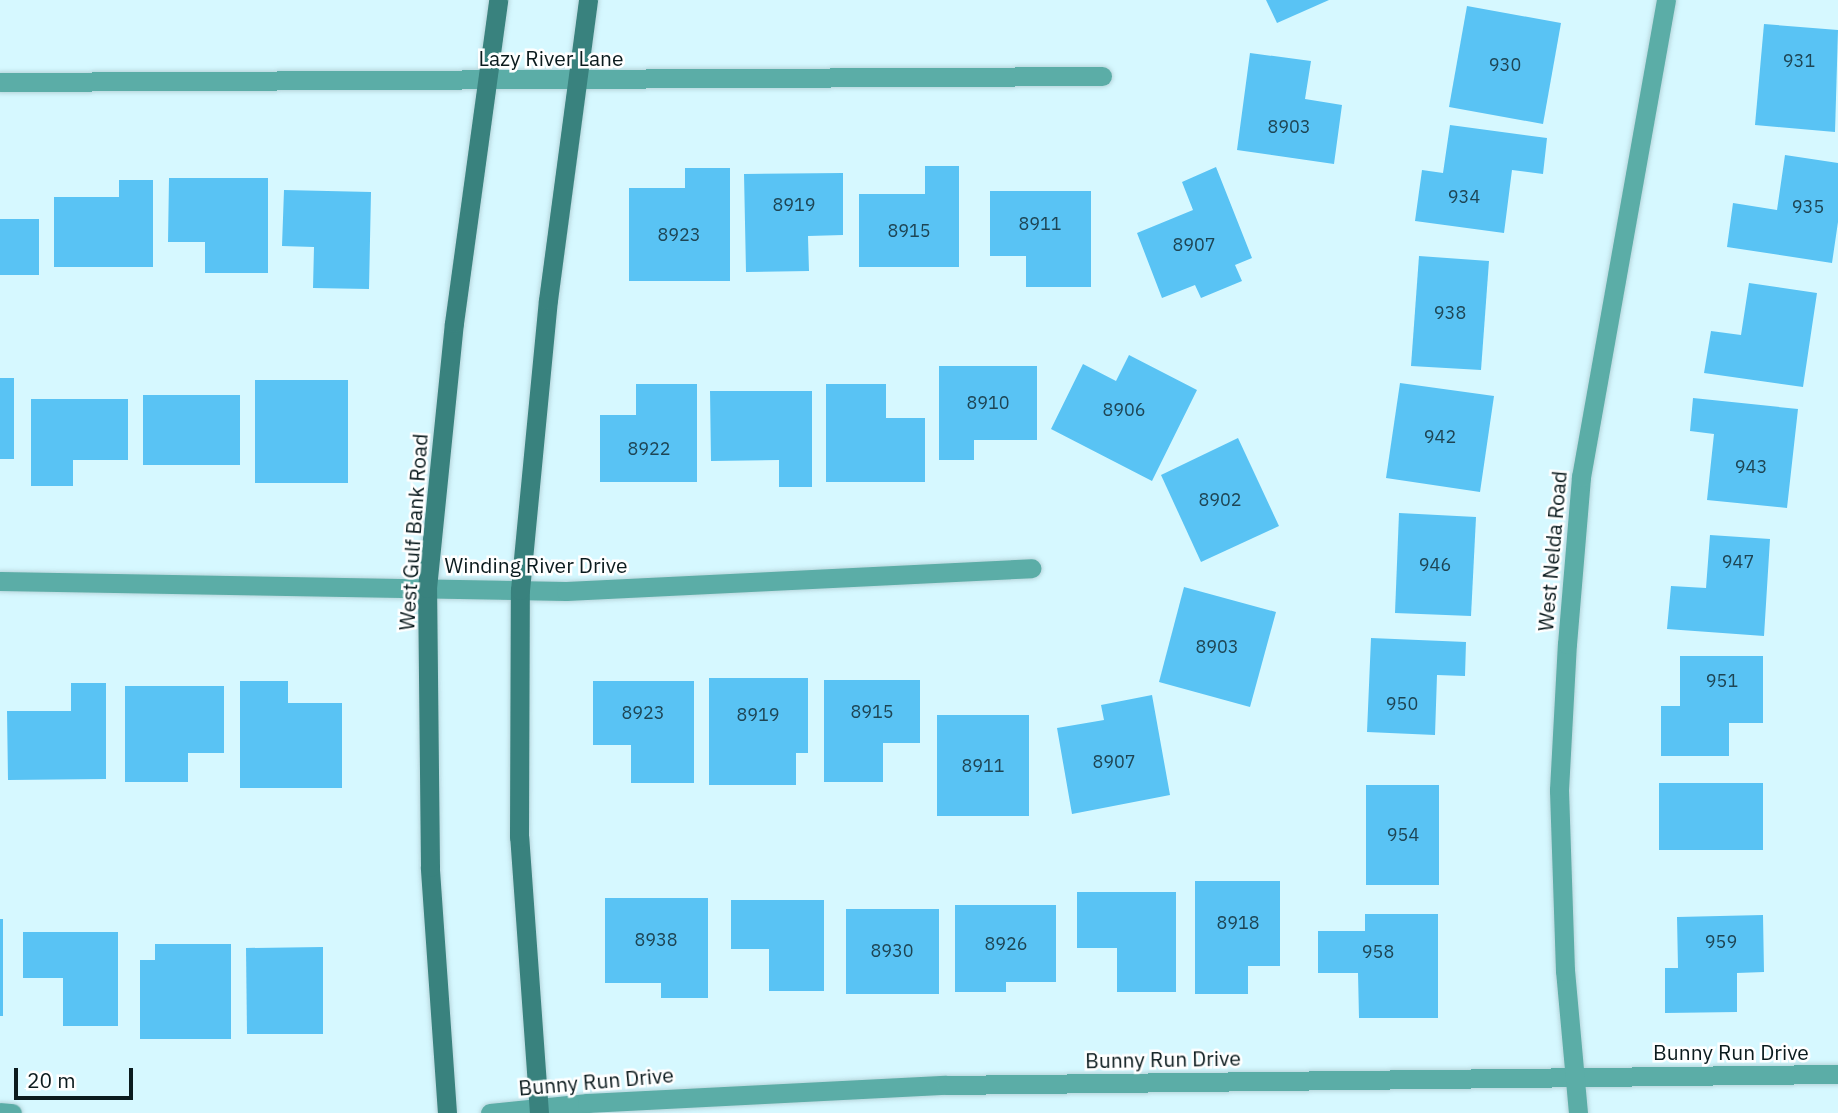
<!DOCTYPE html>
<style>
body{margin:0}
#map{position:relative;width:1838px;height:1113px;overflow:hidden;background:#d6f8ff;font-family:"IBM Plex Sans",sans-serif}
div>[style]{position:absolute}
.building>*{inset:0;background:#59c3f4}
.roads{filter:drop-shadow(0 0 2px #b6d5db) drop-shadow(0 0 2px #b6d5db)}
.minor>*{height:19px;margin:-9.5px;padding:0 9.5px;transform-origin:9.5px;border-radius:9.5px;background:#5bada7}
.secondary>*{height:19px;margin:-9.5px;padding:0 9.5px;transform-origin:9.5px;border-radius:9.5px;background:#39827e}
span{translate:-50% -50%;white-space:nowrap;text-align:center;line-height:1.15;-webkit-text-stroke:5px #fff;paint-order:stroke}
.number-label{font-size:18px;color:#1e4554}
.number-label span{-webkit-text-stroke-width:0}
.street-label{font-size:21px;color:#0b1b1e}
.scale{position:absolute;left:14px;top:1068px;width:119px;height:32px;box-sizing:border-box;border:4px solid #0b1b1e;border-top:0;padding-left:9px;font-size:21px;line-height:24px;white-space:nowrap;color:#0b1b1e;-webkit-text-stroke:5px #fff;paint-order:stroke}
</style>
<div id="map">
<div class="building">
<i style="clip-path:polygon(1266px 0,1329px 0,1277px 23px)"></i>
<i style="clip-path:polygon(1467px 6px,1561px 23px,1543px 124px,1449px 107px)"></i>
<i style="clip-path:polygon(1764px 24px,1838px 30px,1835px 132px,1755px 125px)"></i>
<i style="clip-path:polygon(1250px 53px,1311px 61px,1305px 99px,1342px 105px,1334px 164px,1237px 150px)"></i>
<i style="clip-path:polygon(1450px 125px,1547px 138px,1543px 174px,1512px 170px,1504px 233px,1415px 221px,1422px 170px,1443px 173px)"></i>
<i style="clip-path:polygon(1785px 155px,1838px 163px,1838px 222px,1832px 263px,1727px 247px,1733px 203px,1777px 210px)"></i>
<i style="clip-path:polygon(925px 166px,959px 166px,959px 267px,859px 267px,859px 194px,925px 194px)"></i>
<i style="clip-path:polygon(1216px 167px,1252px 258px,1235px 265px,1242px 281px,1201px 298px,1195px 285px,1162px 298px,1137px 233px,1193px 210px,1182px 182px)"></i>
<i style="clip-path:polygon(685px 168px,730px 168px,730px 281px,629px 281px,629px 188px,685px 188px)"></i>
<i style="clip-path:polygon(843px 173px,843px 235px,808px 236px,809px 271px,746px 272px,744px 174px)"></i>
<i style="clip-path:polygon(169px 178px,268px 178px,268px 273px,205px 273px,205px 242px,168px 242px)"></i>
<i style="clip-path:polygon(119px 180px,153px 180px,153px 267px,54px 267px,54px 197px,119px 197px)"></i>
<i style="clip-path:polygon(284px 190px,371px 192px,369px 289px,313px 288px,314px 247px,282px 246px)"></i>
<i style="clip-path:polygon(990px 191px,1091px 191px,1091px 287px,1026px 287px,1026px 256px,990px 256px)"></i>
<i style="clip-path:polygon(0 219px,39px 219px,39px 275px,0 275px)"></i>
<i style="clip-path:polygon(1419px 256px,1489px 261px,1481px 370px,1411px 366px)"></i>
<i style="clip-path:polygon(1749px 283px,1817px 293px,1803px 387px,1704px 373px,1711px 331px,1741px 335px)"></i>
<i style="clip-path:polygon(1129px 355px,1197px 390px,1152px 481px,1051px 429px,1083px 364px,1116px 381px)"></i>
<i style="clip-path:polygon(939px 366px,1037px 366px,1037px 440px,974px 440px,974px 460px,939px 460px)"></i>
<i style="clip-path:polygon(0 378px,14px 378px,14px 459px,0 459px)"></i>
<i style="clip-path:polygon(255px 380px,348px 380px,348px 483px,255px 483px)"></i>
<i style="clip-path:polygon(1400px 383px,1494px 396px,1480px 492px,1386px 478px)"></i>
<i style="clip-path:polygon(636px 384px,697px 384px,697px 482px,600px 482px,600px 415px,636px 415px)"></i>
<i style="clip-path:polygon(826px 384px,886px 384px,886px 418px,925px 418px,925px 482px,826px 482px)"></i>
<i style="clip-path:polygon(710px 391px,812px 391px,812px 487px,779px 487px,779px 460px,711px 461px)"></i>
<i style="clip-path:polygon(143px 395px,240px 395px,240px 465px,143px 465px)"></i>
<i style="clip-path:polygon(1693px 398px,1798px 409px,1787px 508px,1707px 500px,1714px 434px,1690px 431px)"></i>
<i style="clip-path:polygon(31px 399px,128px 399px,128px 460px,73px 460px,73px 486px,31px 486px)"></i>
<i style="clip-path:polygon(1238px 438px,1279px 526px,1201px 562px,1161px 475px)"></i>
<i style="clip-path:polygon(1399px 513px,1476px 517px,1471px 616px,1395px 613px)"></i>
<i style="clip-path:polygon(1710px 535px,1770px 539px,1764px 636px,1667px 629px,1671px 586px,1706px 588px)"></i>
<i style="clip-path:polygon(1184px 587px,1276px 612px,1250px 707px,1159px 682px)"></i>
<i style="clip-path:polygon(1371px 638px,1466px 642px,1465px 676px,1437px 675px,1435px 735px,1367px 732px)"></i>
<i style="clip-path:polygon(1680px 656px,1763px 656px,1763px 723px,1729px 723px,1729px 756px,1661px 756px,1661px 706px,1680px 706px)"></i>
<i style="clip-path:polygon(709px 678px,808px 678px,808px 753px,796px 753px,796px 785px,709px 785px)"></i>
<i style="clip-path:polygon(824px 680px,920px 680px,920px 743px,883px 743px,883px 782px,824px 782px)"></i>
<i style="clip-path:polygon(240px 681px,288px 681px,288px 703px,342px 703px,342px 788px,240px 788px)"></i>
<i style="clip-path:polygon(593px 681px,694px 681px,694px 783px,631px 783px,631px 745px,593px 745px)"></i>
<i style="clip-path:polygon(71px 683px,106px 683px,106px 779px,8px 780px,7px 711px,71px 711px)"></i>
<i style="clip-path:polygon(125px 686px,224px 686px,224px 753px,188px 753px,188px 782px,125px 782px)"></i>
<i style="clip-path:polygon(1152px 695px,1170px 795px,1072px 814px,1057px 728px,1104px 720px,1101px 705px)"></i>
<i style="clip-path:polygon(937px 715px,1029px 715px,1029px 816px,937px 816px)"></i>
<i style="clip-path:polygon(1659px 783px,1763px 783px,1763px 850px,1659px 850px)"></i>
<i style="clip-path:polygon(1366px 785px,1439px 785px,1439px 885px,1366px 885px)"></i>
<i style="clip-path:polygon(1195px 881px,1280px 881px,1280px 966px,1248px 966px,1248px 994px,1195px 994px)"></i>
<i style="clip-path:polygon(1077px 892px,1176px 892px,1176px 992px,1117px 992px,1117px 948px,1077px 948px)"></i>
<i style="clip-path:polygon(605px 898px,708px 898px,708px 998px,661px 998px,661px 983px,605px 983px)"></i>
<i style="clip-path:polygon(731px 900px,824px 900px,824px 991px,769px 991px,769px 949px,731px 949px)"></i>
<i style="clip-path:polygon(955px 905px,1056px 905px,1056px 982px,1006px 982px,1006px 992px,955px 992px)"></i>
<i style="clip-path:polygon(846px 909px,939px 909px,939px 994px,846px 994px)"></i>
<i style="clip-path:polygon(1365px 914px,1438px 914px,1438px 1018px,1359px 1018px,1358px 973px,1318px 973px,1318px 931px,1365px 931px)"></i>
<i style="clip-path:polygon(1763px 915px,1764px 972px,1737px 973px,1737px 1012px,1665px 1013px,1665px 968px,1678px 968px,1677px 917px)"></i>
<i style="clip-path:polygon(0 919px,3px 919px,3px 1016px,0 1016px)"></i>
<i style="clip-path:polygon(23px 932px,118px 932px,118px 1026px,63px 1026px,63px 978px,23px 978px)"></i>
<i style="clip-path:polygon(155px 944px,231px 944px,231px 1039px,140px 1039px,140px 960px,155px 960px)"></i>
<i style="clip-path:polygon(323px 947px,323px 1034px,247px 1034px,246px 948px)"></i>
</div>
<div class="roads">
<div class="minor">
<i style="left:0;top:82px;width:1102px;rotate:-0.31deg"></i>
<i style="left:0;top:581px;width:566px;rotate:1.01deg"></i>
<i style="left:566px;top:591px;width:466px;rotate:-2.8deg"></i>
<i style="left:0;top:1112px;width:12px;rotate:5deg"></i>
<i style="left:490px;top:1113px;width:98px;rotate:-5.9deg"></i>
<i style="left:587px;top:1103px;width:359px;rotate:-2.9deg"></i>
<i style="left:946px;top:1085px;width:892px;rotate:-0.71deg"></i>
<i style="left:1578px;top:1113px;width:143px;rotate:-95.2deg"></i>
<i style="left:1565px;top:971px;width:181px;rotate:-91.9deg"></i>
<i style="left:1559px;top:790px;width:146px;rotate:-86.9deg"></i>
<i style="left:1567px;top:644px;width:168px;rotate:-85.2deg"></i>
<i style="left:1581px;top:477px;width:485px;rotate:-79.9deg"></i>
</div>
<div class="secondary">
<i style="left:447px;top:1113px;width:247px;rotate:-94deg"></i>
<i style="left:430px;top:867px;width:279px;rotate:-90.6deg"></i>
<i style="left:427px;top:588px;width:266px;rotate:-84.2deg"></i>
<i style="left:454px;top:323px;width:326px;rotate:-82.2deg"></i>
<i style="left:539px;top:1113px;width:277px;rotate:-94.1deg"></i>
<i style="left:519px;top:837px;width:247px;rotate:-89.8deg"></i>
<i style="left:520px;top:590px;width:291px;rotate:-84.5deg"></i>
<i style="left:548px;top:300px;width:303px;rotate:-82.4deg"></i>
</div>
</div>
<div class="number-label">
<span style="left:1799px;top:61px">931</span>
<span style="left:1505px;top:65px">930</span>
<span style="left:1289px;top:127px">8903</span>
<span style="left:1464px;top:197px">934</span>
<span style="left:794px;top:205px">8919</span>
<span style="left:1808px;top:207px">935</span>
<span style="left:1040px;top:224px">8911</span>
<span style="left:909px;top:231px">8915</span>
<span style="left:679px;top:235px">8923</span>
<span style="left:1194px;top:245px">8907</span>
<span style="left:1450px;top:313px">938</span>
<span style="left:988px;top:403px">8910</span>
<span style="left:1124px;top:410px">8906</span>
<span style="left:1440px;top:437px">942</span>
<span style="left:649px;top:449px">8922</span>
<span style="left:1751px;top:467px">943</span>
<span style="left:1220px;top:500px">8902</span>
<span style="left:1738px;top:562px">947</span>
<span style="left:1435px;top:565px">946</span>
<span style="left:1217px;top:647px">8903</span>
<span style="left:1722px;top:681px">951</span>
<span style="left:1402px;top:704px">950</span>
<span style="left:872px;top:712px">8915</span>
<span style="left:643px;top:713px">8923</span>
<span style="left:758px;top:715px">8919</span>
<span style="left:1114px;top:762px">8907</span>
<span style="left:983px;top:766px">8911</span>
<span style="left:1403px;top:835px">954</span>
<span style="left:1238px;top:923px">8918</span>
<span style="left:656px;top:940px">8938</span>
<span style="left:1721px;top:942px">959</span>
<span style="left:1006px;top:944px">8926</span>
<span style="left:892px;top:951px">8930</span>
<span style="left:1378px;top:952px">958</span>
</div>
<div class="street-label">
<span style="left:551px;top:58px">Lazy River Lane</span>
<span style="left:413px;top:532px;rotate:-86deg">West Gulf Bank Road</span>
<span style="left:1552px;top:551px;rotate:-85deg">West Nelda Road</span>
<span style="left:536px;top:565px">Winding River Drive</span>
<span style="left:1731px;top:1052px">Bunny Run Drive</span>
<span style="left:1163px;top:1059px;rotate:-1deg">Bunny Run Drive</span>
<span style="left:596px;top:1081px;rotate:-5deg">Bunny Run Drive</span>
</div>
<div class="scale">20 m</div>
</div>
